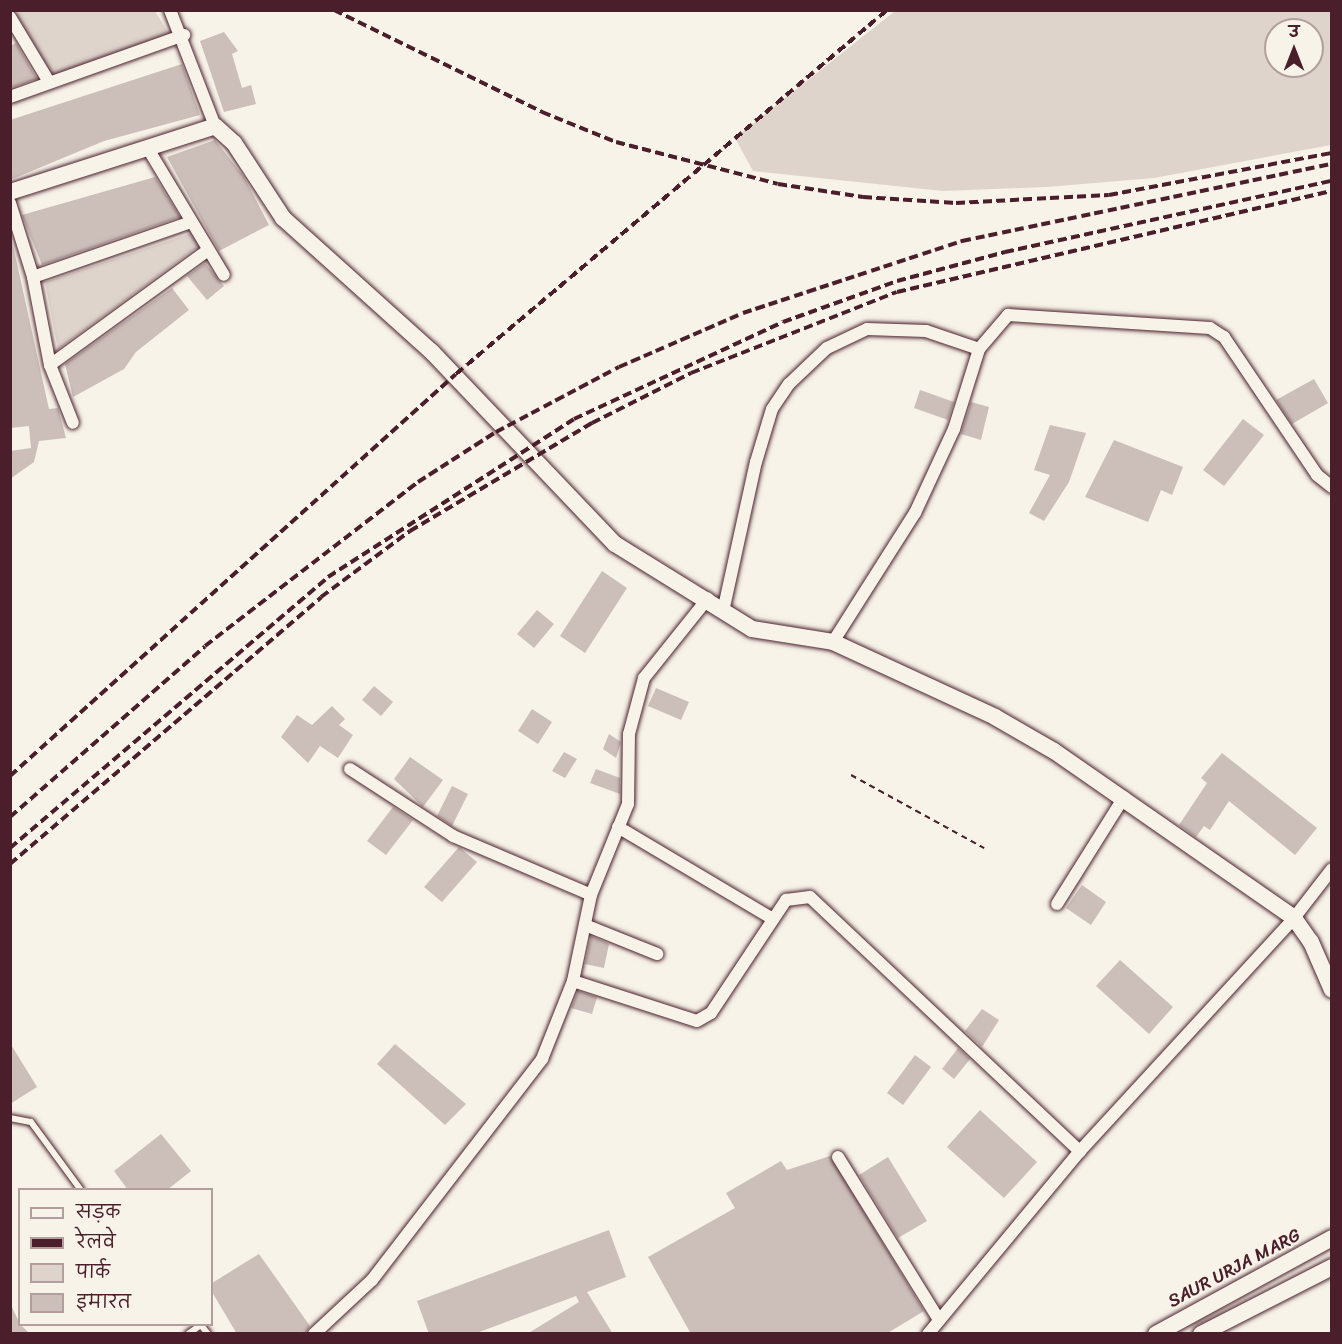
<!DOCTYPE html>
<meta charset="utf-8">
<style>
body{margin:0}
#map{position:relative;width:1342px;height:1344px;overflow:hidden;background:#f7f3e8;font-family:Sriracha,"Playpen Sans Deva",sans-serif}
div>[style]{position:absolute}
.green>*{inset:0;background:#ded4cc}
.building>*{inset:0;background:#ccbfb9}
.path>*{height:2px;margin-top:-1px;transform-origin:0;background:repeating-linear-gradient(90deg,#4a1f2b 0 6px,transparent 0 10.5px)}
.roads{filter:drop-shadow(0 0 2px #4a1f2b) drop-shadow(0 0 2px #4a1f2b)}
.lane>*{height:6px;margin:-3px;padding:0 3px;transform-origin:3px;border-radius:3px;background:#f7f3e8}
.street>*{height:12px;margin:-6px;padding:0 6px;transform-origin:6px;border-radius:6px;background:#f7f3e8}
.secondary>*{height:16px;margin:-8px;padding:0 8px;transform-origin:8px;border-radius:8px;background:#f7f3e8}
.rail>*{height:4px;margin-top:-2px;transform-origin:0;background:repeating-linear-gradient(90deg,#4a1f2b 0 9px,transparent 0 13.5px)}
span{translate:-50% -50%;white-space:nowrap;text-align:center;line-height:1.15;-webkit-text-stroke:4.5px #f7f3e8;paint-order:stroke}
.street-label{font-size:18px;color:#4a1f2b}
.frame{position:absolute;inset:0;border:12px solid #4a1f2b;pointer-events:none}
.legend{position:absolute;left:18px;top:1188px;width:195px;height:138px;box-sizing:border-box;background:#f7f3e8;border:2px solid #b29e9c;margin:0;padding:8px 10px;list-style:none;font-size:18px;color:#4a1f2b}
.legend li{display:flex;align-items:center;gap:12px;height:30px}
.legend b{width:30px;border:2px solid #b29e9c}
.north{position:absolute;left:1264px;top:18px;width:60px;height:60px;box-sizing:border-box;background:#f7f3e8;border:2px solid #b29e9c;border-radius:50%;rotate:0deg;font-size:16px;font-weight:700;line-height:24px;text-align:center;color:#4a1f2b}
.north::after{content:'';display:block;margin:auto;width:21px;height:27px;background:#4a1f2b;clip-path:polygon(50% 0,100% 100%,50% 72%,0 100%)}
</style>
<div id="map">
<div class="green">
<i style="clip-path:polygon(14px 11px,155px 11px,169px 34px,54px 77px)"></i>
<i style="clip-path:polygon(evenodd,895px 11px,1331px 11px,1331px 145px,1154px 178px,1047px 187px,943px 191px,753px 171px,735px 138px,895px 11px,1276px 30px,1312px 30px,1312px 66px,1276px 66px,1276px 30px)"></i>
<i style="clip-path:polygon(192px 233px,200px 245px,58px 349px,45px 282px)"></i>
</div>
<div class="building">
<i style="clip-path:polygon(224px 32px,238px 51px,232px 54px,242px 88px,251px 85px,256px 104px,224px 112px,200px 41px)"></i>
<i style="clip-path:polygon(16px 43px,37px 79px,10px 88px,10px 46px)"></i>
<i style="clip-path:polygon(182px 64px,200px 115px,104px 141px,10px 180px,10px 120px)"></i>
<i style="clip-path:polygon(215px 140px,244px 177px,269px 225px,219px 251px,167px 157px)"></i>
<i style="clip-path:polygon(155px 177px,180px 217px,42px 265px,22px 215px)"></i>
<i style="clip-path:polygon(10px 232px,49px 409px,58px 408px,66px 438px,39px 441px,34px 462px,10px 479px,10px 451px,31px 448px,29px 426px,10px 428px)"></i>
<i style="clip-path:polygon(205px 263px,224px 286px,207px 300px,187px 276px)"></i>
<i style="clip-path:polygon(172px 288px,189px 310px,136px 352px,124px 369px,73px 397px,65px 364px)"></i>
<i style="clip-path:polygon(1314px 379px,1328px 403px,1292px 424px,1276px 400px)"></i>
<i style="clip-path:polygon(920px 390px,954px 402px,948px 420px,914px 408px)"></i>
<i style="clip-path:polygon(971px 402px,989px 407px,981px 440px,961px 434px)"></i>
<i style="clip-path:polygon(1243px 419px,1264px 435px,1224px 486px,1203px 470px)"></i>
<i style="clip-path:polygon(1050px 425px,1086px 433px,1069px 482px,1044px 521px,1029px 513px,1050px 475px,1034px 470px)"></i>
<i style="clip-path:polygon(1114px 440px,1183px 467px,1172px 495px,1161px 490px,1148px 522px,1085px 497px)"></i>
<i style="clip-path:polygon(602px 571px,627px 588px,585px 653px,560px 636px)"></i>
<i style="clip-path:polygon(537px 610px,554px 624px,534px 648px,517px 634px)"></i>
<i style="clip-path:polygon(374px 686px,393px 702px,381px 716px,362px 700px)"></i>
<i style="clip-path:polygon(656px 688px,689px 702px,681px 720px,648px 706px)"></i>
<i style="clip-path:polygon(332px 706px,345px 719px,339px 725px,353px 735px,338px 758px,320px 746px,308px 763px,281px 737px,297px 715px,312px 725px)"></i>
<i style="clip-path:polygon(532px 709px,552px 722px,538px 744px,518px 731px)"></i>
<i style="clip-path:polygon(609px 734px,621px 742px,616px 758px,603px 749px)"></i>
<i style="clip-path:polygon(564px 752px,577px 759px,565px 778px,552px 771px)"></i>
<i style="clip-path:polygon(1222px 753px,1317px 828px,1295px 855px,1229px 801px,1210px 830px,1204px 826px,1196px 837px,1179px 825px,1207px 783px,1201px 778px)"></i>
<i style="clip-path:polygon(410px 757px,443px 780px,423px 807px,394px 779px)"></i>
<i style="clip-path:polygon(596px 769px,620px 778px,620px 794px,590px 783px)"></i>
<i style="clip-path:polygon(452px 786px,468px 794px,452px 826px,437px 816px)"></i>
<i style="clip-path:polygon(393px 807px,413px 820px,386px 855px,367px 841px)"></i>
<i style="clip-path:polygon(459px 847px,477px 862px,442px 902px,424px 887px)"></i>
<i style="clip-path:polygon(1082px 885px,1106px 902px,1091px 925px,1066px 908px)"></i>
<i style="clip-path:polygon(591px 936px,609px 944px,604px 968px,585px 964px)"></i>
<i style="clip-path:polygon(1120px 960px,1173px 1007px,1149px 1034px,1096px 986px)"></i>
<i style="clip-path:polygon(578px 991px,597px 997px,592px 1014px,571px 1008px)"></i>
<i style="clip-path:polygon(982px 1009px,999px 1020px,982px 1047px,965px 1031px)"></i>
<i style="clip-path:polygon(10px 1043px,37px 1087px,10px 1104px)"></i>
<i style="clip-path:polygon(395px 1044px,466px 1104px,445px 1125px,377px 1064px)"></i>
<i style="clip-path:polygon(958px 1048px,970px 1059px,954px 1079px,942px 1069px)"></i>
<i style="clip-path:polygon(915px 1055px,931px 1067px,903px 1105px,887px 1093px)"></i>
<i style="clip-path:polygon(980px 1110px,1037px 1162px,1004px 1198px,947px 1147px)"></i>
<i style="clip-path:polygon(161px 1134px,191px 1171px,167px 1190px,128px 1190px,114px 1171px)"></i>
<i style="clip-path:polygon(830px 1156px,924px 1311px,886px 1334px,691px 1334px,648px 1257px,735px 1208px,726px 1193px,781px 1161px,787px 1170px)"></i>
<i style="clip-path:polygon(888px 1157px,927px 1221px,898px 1238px,859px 1175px)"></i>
<i style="clip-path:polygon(609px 1230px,626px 1277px,587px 1292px,613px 1334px,527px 1334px,579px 1302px,576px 1296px,474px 1334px,429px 1334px,417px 1301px)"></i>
<i style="clip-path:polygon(259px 1254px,310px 1326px,306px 1334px,237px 1334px,212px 1292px,212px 1283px)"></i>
<i style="clip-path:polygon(10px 1303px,20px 1324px,30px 1334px,10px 1334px)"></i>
</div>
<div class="path">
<i style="left:851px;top:775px;width:152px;rotate:28.8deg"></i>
</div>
<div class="roads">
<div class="lane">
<i style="left:10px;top:1118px;width:21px;rotate:11deg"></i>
<i style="left:31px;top:1122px;width:84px;rotate:53.7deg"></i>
<i style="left:200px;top:1324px;width:13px;rotate:51deg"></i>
<i style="left:188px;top:1334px;width:16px;rotate:-35deg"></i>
</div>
<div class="street">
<i style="left:170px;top:10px;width:124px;rotate:68.8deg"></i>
<i style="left:10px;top:17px;width:76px;rotate:59deg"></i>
<i style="left:10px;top:97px;width:185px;rotate:-19.6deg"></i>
<i style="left:147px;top:147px;width:149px;rotate:59deg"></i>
<i style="left:10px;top:203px;width:77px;rotate:72.7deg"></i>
<i style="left:33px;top:277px;width:90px;rotate:79.1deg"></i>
<i style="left:50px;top:365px;width:62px;rotate:68.4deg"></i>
<i style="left:33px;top:277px;width:167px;rotate:-19.2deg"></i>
<i style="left:50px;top:365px;width:194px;rotate:-36deg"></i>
<i style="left:724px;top:607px;width:148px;rotate:-77.6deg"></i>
<i style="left:756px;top:462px;width:55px;rotate:-73.2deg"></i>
<i style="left:772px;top:409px;width:30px;rotate:-56deg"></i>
<i style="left:789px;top:384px;width:52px;rotate:-43.5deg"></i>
<i style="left:827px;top:348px;width:44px;rotate:-25.4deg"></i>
<i style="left:867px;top:329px;width:59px;rotate:1.9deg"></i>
<i style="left:926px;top:331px;width:56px;rotate:18.8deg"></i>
<i style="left:833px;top:642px;width:153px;rotate:-57.6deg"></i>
<i style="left:915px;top:513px;width:93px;rotate:-65.1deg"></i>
<i style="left:954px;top:429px;width:84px;rotate:-72.6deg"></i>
<i style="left:979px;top:349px;width:45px;rotate:-49.5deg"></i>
<i style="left:1008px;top:315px;width:202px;rotate:3.7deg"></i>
<i style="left:1210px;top:328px;width:17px;rotate:33deg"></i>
<i style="left:1224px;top:337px;width:166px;rotate:56deg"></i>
<i style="left:1317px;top:475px;width:19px;rotate:39deg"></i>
<i style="left:350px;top:769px;width:123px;rotate:33deg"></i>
<i style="left:453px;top:836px;width:150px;rotate:23.1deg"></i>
<i style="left:618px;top:827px;width:180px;rotate:30.7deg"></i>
<i style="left:1057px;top:904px;width:126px;rotate:-57.9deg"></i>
<i style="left:585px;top:925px;width:78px;rotate:21.9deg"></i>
<i style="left:573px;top:981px;width:130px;rotate:17.9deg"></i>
<i style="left:697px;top:1021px;width:16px;rotate:-30deg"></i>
<i style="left:711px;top:1013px;width:136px;rotate:-56.4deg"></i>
<i style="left:786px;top:900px;width:24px;rotate:-7deg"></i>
<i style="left:810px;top:897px;width:371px;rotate:43.3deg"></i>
<i style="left:838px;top:1157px;width:192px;rotate:58.2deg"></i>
<i style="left:314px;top:1334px;width:79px;rotate:-43deg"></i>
<i style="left:372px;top:1280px;width:279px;rotate:-52.4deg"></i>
<i style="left:542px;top:1059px;width:84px;rotate:-68.3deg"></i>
<i style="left:573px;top:981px;width:88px;rotate:-78.2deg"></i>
<i style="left:591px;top:895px;width:98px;rotate:-67.9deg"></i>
<i style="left:628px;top:804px;width:70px;rotate:-89.2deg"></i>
<i style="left:629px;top:734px;width:58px;rotate:-75deg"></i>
<i style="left:644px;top:678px;width:102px;rotate:-51.3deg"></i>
<i style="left:928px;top:1334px;width:238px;rotate:-50.3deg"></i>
<i style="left:1080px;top:1151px;width:316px;rotate:-47.4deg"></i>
<i style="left:1294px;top:918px;width:62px;rotate:-52.2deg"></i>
</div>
<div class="secondary">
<i style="left:10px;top:192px;width:215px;rotate:-17.8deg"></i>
<i style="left:215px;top:126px;width:25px;rotate:42deg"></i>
<i style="left:234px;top:143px;width:90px;rotate:56.8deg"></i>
<i style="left:283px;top:218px;width:200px;rotate:42deg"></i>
<i style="left:432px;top:352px;width:265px;rotate:46.4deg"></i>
<i style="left:615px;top:544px;width:161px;rotate:31.8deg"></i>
<i style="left:752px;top:629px;width:82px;rotate:9.1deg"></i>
<i style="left:833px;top:642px;width:179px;rotate:24.8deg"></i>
<i style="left:995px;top:717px;width:68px;rotate:30deg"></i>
<i style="left:1054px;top:751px;width:292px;rotate:34.8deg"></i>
<i style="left:1294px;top:918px;width:29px;rotate:55deg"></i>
<i style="left:1311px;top:942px;width:52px;rotate:66.4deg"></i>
<i style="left:1156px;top:1334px;width:200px;rotate:-28.6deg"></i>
<i style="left:1201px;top:1334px;width:147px;rotate:-27.1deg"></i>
</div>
</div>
<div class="rail">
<i style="left:334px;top:10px;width:232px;rotate:26.1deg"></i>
<i style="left:542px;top:112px;width:80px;rotate:22.1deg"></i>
<i style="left:616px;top:142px;width:167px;rotate:14.5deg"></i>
<i style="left:778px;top:184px;width:86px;rotate:8.7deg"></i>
<i style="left:863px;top:197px;width:93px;rotate:3.7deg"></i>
<i style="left:956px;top:203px;width:153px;rotate:-3deg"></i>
<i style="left:1109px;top:195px;width:227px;rotate:-10.7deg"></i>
<i style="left:10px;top:776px;width:600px;rotate:-42.03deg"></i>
<i style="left:456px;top:374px;width:564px;rotate:-40.18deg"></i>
<i style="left:10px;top:817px;width:259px;rotate:-41.2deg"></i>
<i style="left:205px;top:646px;width:269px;rotate:-37.6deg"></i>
<i style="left:418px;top:482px;width:93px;rotate:-32.7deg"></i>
<i style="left:496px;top:432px;width:139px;rotate:-27.9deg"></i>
<i style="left:619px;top:367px;width:135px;rotate:-23.5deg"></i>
<i style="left:743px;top:313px;width:231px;rotate:-18.2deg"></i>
<i style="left:962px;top:241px;width:378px;rotate:-11.8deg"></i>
<i style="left:10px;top:848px;width:418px;rotate:-40.4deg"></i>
<i style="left:328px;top:577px;width:292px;rotate:-32.7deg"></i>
<i style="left:574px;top:419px;width:230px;rotate:-24.9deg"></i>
<i style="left:783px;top:322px;width:121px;rotate:-19.8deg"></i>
<i style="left:897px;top:281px;width:112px;rotate:-15deg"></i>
<i style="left:1005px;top:252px;width:335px;rotate:-12.3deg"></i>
<i style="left:10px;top:864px;width:410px;rotate:-40.6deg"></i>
<i style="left:321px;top:597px;width:111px;rotate:-36.6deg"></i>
<i style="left:410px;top:531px;width:212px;rotate:-30.7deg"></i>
<i style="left:592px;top:423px;width:111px;rotate:-26.8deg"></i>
<i style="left:691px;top:373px;width:221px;rotate:-21.5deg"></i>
<i style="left:897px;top:292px;width:447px;rotate:-13.1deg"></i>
</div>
<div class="street-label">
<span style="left:1234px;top:1268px;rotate:-28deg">SAUR URJA MARG</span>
</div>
<div class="frame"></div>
<ul class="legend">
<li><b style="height:8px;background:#f7f3e8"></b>सड़क</li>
<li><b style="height:8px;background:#4a1f2b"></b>रेलवे</li>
<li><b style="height:16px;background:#ded4cc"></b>पार्क</li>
<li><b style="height:16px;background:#ccbfb9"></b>इमारत</li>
</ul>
<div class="north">उ</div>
</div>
